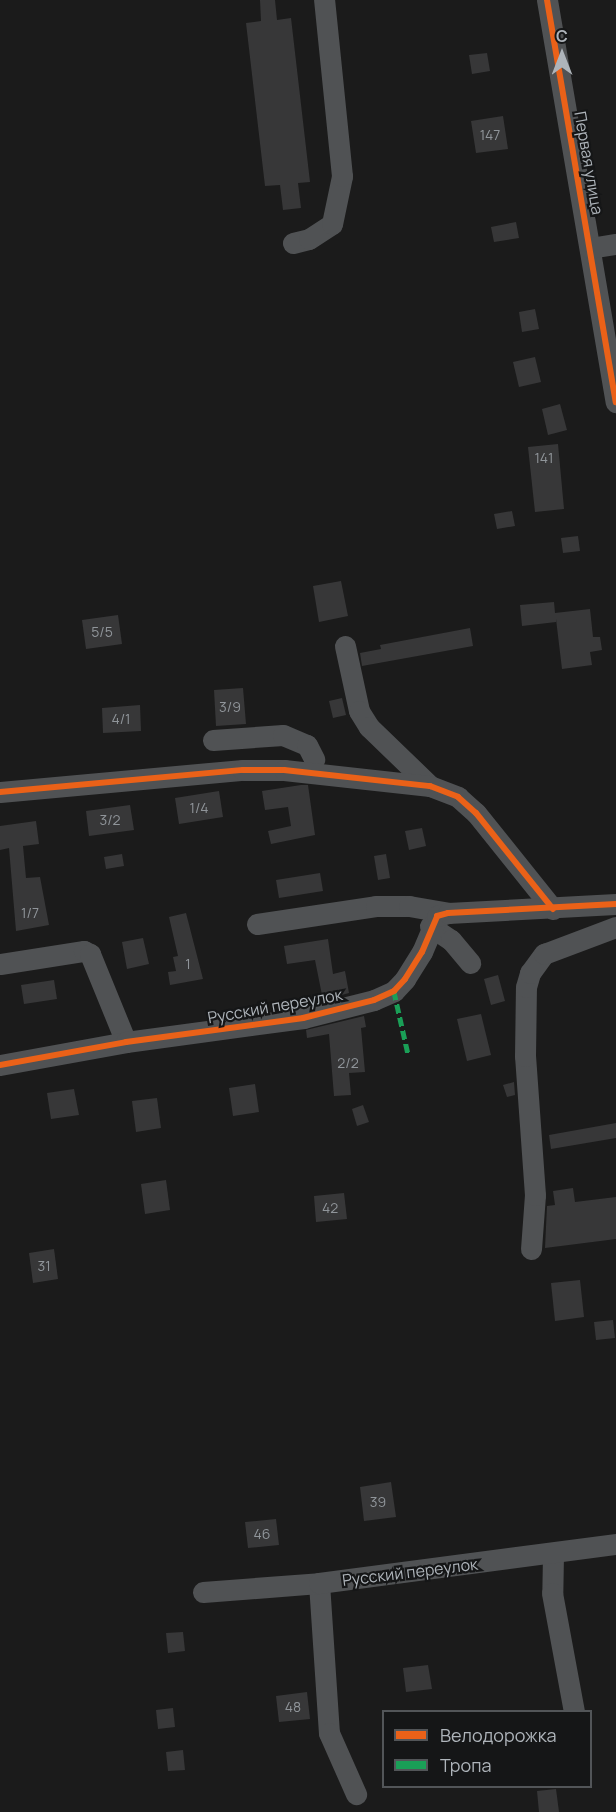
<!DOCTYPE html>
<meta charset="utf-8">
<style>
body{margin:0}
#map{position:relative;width:616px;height:1812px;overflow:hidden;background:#1b1b1b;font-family:Manrope,sans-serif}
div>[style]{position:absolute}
.building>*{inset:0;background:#373738}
.minor>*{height:21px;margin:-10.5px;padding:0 10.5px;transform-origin:10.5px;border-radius:10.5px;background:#505254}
.quiet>*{height:4.5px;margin-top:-2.25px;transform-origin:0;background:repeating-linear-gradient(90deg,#1a9f57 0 9px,transparent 0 13.5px)}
.cycleway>*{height:6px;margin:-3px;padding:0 3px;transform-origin:3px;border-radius:3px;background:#ea6118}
span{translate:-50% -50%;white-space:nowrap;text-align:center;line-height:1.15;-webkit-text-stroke:4.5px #151617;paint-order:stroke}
.number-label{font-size:14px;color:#90959a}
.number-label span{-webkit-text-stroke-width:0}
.street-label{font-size:16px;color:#aeb4ba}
.legend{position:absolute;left:382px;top:1710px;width:210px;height:78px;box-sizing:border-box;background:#151617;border:2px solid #525558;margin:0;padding:8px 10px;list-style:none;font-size:18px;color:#aeb4ba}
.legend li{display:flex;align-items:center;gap:12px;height:30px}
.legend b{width:30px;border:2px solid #525558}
.north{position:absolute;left:532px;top:24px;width:60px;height:60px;-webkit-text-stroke:4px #151617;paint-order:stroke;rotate:0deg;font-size:16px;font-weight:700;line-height:24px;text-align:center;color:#aeb4ba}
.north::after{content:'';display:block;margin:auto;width:21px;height:27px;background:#aeb4ba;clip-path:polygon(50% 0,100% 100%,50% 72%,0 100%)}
</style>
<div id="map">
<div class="building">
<i style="clip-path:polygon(260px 0,275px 0,277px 20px,291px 18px,310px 182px,298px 183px,301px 208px,283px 210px,280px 185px,265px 186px,246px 23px,261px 21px)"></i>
<i style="clip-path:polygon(487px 53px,490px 71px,472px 74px,469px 55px)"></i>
<i style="clip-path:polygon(503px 116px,508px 149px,476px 153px,471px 121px)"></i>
<i style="clip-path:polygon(516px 222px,519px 238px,494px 242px,491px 227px)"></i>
<i style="clip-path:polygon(535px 309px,539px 329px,522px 332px,519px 312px)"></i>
<i style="clip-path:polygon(535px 357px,541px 382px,519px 387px,513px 362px)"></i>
<i style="clip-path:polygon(560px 404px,567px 430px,548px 435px,542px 409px)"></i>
<i style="clip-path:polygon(558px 444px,564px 509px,535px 512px,528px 447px)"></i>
<i style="clip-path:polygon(512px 511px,515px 526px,497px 529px,494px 514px)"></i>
<i style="clip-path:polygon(578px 536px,580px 551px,563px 553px,561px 538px)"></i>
<i style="clip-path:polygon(341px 581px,348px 616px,319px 622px,313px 586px)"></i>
<i style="clip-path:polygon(554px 602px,555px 613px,590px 609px,593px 637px,600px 637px,602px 650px,590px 652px,592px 665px,562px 669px,556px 619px,556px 622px,522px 626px,520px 605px)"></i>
<i style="clip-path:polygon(118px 615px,122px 644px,86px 649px,82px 620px)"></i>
<i style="clip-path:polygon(470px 628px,473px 646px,362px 666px,360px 653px,381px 649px,380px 645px)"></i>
<i style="clip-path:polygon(243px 688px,246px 724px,216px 726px,214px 690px)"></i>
<i style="clip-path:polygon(342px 698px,346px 715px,333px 718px,329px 701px)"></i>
<i style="clip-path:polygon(140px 705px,141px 731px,103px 733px,102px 708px)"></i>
<i style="clip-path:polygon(301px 785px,308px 785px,315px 835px,271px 844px,268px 831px,291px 826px,288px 807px,265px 810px,262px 791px)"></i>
<i style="clip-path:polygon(219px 791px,223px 817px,179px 824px,175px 798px)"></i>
<i style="clip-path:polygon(130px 805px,134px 830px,89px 836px,86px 811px)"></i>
<i style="clip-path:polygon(36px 821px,39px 844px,23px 846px,26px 878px,40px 877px,49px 925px,16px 931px,9px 848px,0 850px,0 826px)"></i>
<i style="clip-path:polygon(422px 828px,426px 846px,409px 850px,405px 831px)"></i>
<i style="clip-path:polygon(122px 854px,124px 866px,106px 869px,104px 857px)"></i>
<i style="clip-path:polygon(386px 854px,390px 878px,378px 880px,374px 856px)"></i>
<i style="clip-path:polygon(320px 873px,323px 891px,279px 898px,276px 880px)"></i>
<i style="clip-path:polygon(186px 913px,203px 979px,170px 985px,168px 972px,176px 971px,173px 957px,178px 956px,169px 917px)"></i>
<i style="clip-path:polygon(143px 938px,149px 964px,127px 969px,122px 942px)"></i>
<i style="clip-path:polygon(328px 939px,333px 974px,345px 971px,349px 993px,323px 1000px,315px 960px,287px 964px,284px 946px)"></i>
<i style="clip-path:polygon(498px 975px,505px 1001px,491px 1005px,484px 979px)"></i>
<i style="clip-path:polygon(54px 980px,57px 999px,24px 1004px,21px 985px)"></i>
<i style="clip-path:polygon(481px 1014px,491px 1055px,467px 1061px,457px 1019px)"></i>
<i style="clip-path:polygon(364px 1016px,366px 1027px,361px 1028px,365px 1072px,349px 1073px,351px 1095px,334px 1096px,329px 1034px,307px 1038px,306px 1030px)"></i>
<i style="clip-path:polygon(514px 1082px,515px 1095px,507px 1097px,503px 1085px)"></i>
<i style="clip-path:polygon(255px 1084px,259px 1112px,233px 1116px,229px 1088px)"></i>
<i style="clip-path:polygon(74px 1089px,79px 1115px,51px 1119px,47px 1093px)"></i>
<i style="clip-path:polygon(157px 1098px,161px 1128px,136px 1132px,132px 1101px)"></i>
<i style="clip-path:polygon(363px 1105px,369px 1122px,357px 1126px,352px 1109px)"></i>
<i style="clip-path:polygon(616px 1123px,616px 1138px,551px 1149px,549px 1135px)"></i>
<i style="clip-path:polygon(166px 1180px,170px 1210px,145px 1214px,141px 1184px)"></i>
<i style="clip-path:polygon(573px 1188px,575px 1202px,616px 1197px,616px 1239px,545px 1248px,547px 1206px,555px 1205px,553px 1191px)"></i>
<i style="clip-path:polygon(344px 1193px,347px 1219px,316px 1222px,314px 1196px)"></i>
<i style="clip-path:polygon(54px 1249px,58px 1279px,33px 1283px,29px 1253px)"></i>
<i style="clip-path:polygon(580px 1280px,584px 1317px,555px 1321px,551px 1283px)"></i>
<i style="clip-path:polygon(613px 1320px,615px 1338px,596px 1340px,594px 1322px)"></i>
<i style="clip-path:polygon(391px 1482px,396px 1517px,364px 1521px,360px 1487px)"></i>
<i style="clip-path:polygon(276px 1519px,279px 1545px,248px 1548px,245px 1522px)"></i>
<i style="clip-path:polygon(183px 1632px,185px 1651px,168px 1653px,166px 1633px)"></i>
<i style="clip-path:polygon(428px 1665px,432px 1689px,406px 1692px,403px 1668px)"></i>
<i style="clip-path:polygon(307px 1692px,310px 1719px,279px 1722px,276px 1696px)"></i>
<i style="clip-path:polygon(173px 1708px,175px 1727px,158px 1729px,156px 1710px)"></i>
<i style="clip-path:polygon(183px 1750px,185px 1770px,168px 1771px,166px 1752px)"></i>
<i style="clip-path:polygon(556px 1789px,559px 1812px,539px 1812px,537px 1791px)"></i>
</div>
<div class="minor">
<i style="left:547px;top:0;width:408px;rotate:80.3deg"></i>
<i style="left:293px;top:243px;width:16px;rotate:-14deg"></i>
<i style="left:309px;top:239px;width:27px;rotate:-33deg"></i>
<i style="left:332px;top:224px;width:49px;rotate:-78.2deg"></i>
<i style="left:342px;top:176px;width:177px;rotate:-95.8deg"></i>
<i style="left:590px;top:248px;width:26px;rotate:-9deg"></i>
<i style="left:345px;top:646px;width:66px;rotate:77.8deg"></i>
<i style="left:359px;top:711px;width:19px;rotate:58deg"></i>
<i style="left:369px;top:727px;width:85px;rotate:44deg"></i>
<i style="left:430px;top:786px;width:30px;rotate:21deg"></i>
<i style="left:458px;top:797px;width:24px;rotate:42deg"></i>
<i style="left:476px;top:813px;width:123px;rotate:51.3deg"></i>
<i style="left:213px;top:740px;width:70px;rotate:-4.1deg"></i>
<i style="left:283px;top:735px;width:26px;rotate:23deg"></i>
<i style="left:307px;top:745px;width:16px;rotate:63deg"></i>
<i style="left:0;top:792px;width:244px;rotate:-5.2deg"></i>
<i style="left:243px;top:770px;width:41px"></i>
<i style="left:284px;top:770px;width:147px;rotate:6.3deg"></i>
<i style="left:257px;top:924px;width:120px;rotate:-8.6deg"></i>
<i style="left:376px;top:906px;width:33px"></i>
<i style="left:409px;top:906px;width:40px;rotate:10deg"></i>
<i style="left:430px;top:926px;width:25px;rotate:34deg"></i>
<i style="left:451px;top:940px;width:30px;rotate:50deg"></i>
<i style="left:0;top:964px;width:85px;rotate:-8.8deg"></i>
<i style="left:84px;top:951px;width:7px;rotate:27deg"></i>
<i style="left:90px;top:954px;width:95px;rotate:67.8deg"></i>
<i style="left:0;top:1065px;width:128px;rotate:-10.3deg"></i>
<i style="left:126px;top:1042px;width:179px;rotate:-7.7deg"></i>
<i style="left:303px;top:1018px;width:73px;rotate:-14.2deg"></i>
<i style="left:374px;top:1000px;width:22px;rotate:-24deg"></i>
<i style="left:394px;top:991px;width:16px;rotate:-47deg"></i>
<i style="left:405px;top:979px;width:32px;rotate:-58deg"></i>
<i style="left:422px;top:952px;width:39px;rotate:-67deg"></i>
<i style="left:437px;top:916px;width:11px;rotate:-15deg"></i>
<i style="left:448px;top:913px;width:168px;rotate:-3.1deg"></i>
<i style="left:531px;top:1249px;width:54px;rotate:-85.8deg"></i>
<i style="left:535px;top:1195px;width:139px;rotate:-94.1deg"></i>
<i style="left:525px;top:1056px;width:69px;rotate:-89.2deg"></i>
<i style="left:526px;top:987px;width:15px;rotate:-74deg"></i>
<i style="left:530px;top:973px;width:24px;rotate:-54deg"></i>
<i style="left:544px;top:954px;width:77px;rotate:-20.6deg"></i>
<i style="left:553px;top:1554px;width:39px;rotate:91deg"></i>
<i style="left:552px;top:1593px;width:121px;rotate:79.5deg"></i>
<i style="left:319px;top:1583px;width:150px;rotate:86.2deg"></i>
<i style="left:329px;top:1733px;width:67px;rotate:66.1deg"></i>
<i style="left:203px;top:1592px;width:116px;rotate:-4.4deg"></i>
<i style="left:319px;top:1583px;width:300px;rotate:-7.5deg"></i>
</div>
<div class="quiet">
<i style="left:394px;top:991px;width:64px;rotate:77.3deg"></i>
</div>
<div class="cycleway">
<i style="left:547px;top:0;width:408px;rotate:80.3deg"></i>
<i style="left:0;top:792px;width:244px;rotate:-5.2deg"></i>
<i style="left:243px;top:770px;width:41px"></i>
<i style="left:284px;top:770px;width:147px;rotate:6.3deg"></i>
<i style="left:430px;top:786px;width:30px;rotate:21deg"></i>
<i style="left:458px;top:797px;width:24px;rotate:42deg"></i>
<i style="left:476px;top:813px;width:123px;rotate:51.3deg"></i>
<i style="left:0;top:1065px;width:128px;rotate:-10.3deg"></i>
<i style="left:126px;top:1042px;width:179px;rotate:-7.7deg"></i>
<i style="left:303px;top:1018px;width:73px;rotate:-14.2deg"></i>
<i style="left:374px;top:1000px;width:22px;rotate:-24deg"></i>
<i style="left:394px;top:991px;width:16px;rotate:-47deg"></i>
<i style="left:405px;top:979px;width:32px;rotate:-58deg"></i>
<i style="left:422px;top:952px;width:39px;rotate:-67deg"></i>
<i style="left:437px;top:916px;width:11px;rotate:-15deg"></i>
<i style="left:448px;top:913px;width:168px;rotate:-3.1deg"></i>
</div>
<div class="number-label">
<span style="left:490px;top:135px">147</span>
<span style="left:544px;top:458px">141</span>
<span style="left:102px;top:632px">5/5</span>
<span style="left:230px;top:707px">3/9</span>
<span style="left:121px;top:719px">4/1</span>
<span style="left:199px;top:808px">1/4</span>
<span style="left:110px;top:820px">3/2</span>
<span style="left:30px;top:913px">1/7</span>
<span style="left:188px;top:964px">1</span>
<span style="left:348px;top:1063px">2/2</span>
<span style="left:330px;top:1208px">42</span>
<span style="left:44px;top:1266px">31</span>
<span style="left:378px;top:1502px">39</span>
<span style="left:262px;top:1534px">46</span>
<span style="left:293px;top:1707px">48</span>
</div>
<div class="street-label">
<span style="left:589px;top:163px;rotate:80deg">Первая улица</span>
<span style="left:275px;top:1006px;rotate:-10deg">Русский переулок</span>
<span style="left:410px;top:1572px;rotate:-7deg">Русский переулок</span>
</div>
<ul class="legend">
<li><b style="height:8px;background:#ea6118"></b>Велодорожка</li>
<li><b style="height:8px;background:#1a9f57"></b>Тропа</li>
</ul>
<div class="north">С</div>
</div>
